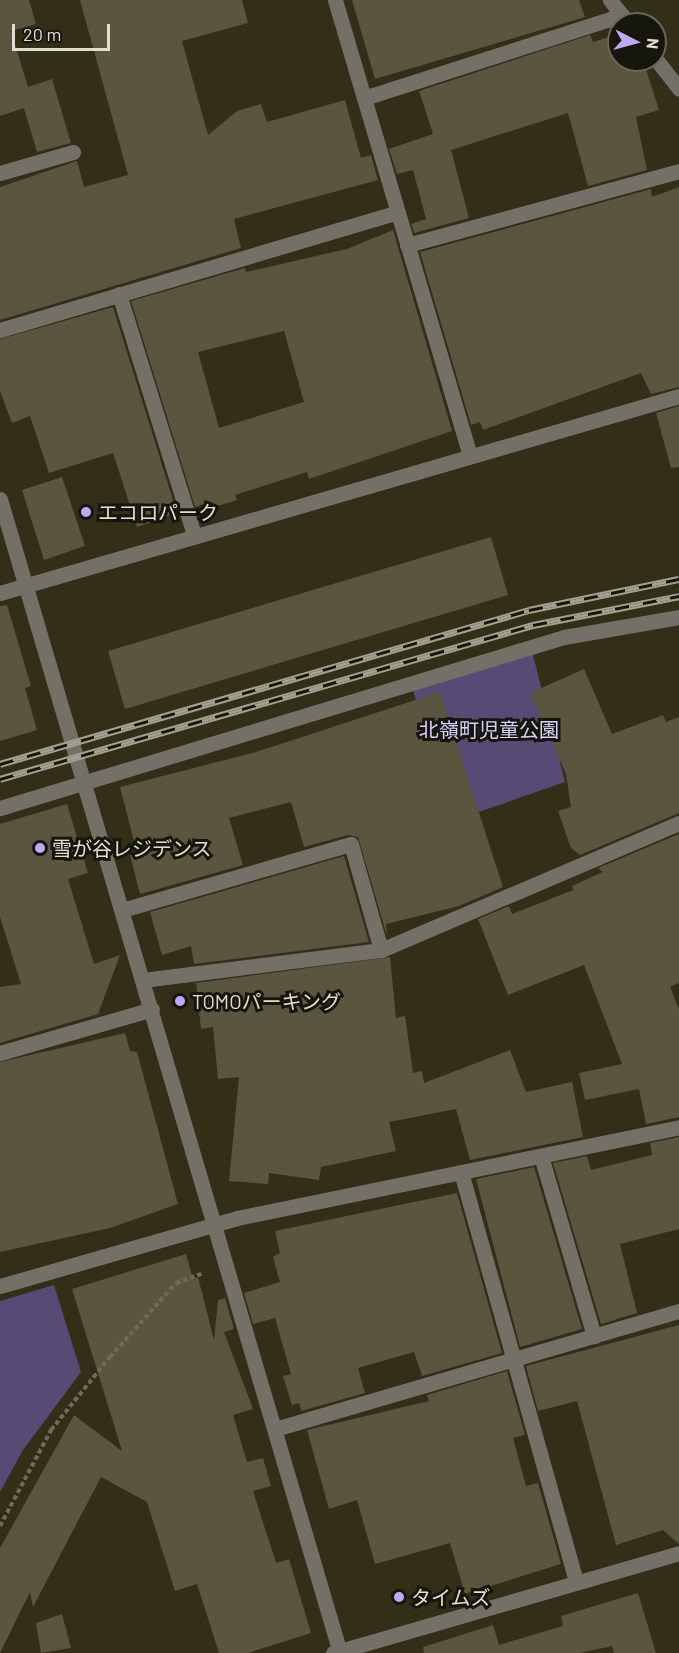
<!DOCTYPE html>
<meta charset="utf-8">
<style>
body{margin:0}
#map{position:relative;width:679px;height:1653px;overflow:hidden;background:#322e18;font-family:Barlow,"Noto Sans JP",sans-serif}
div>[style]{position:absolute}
.green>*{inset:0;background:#554b75}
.building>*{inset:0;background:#59553e}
.path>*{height:4px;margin-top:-2px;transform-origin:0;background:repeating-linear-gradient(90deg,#6e6b58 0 4.5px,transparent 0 7.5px)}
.minor>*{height:15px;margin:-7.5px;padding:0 7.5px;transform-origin:7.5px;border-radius:7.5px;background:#737167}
.rail>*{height:7px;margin-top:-3.5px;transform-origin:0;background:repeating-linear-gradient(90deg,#17160c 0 14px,#a2a08f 0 28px);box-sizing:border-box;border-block:2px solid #a2a08f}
.dots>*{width:16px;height:16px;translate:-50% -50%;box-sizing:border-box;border:3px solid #17160c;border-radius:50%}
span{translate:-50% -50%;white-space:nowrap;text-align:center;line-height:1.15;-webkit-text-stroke:6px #17160c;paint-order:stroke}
.poi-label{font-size:20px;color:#e0ded1}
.left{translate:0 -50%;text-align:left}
.park-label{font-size:20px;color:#d9d0ff}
.north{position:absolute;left:607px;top:12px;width:60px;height:60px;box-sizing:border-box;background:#17160c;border:2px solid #67665b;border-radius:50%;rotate:96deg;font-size:16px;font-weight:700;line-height:24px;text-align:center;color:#e0ded1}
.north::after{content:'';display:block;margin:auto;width:21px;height:27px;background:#bbaaf6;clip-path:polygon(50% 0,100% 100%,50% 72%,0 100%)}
.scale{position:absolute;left:12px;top:24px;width:98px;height:27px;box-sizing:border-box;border:3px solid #e0ded1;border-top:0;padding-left:8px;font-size:18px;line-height:21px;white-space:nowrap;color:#e0ded1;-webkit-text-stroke:4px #17160c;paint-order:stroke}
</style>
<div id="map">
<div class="green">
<i style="clip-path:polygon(531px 647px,565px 782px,453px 821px,411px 684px)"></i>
<i style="clip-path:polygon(54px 1285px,81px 1372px,23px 1450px,0 1492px,0 1301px)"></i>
</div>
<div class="building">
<i style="clip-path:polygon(0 0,29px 0,36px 24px,11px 31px,28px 87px,52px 79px,71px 143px,37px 152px,24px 108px,0 116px)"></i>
<i style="clip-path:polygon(80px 0,242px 0,248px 23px,182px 41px,208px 135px,237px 111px,261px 104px,267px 122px,345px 100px,361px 158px,371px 155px,378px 180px,234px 219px,241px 248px,0 320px,0 187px,77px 161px,84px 187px,128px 175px)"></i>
<i style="clip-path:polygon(352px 0,579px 0,585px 17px,375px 79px)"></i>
<i style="clip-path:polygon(619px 34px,619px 60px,643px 60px,659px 110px,636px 117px,647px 170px,588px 186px,568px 113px,451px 150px,469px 218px,414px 233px,411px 224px,426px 219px,413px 170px,397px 174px,389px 149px,433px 134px,419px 91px,590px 35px,593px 42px)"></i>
<i style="clip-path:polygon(679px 187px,679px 387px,651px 394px,641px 373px,483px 430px,480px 422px,471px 425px,420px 252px,651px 189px,652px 197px)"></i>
<i style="clip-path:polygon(evenodd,393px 230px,452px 431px,309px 479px,307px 472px,235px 495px,237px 500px,205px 510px,203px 504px,195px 507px,131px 301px,245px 268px,246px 272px,347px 249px,393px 230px,284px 331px,304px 402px,219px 428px,198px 352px,284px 331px)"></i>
<i style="clip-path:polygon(113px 307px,177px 513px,137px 527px,113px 453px,49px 473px,30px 416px,12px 423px,0 391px,0 339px)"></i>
<i style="clip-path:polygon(679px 406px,679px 467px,671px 468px,656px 413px)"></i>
<i style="clip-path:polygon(62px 477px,85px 546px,44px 560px,22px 490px)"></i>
<i style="clip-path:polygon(491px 537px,508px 595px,125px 709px,108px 651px)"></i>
<i style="clip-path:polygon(7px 605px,31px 686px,25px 688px,37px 730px,0 741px,0 606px)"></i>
<i style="clip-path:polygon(584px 669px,612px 734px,663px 715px,666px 722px,679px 717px,679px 813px,580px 855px,571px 848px,558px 811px,571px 807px,566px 774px,530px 693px)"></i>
<i style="clip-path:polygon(440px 692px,503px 887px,459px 906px,386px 924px,387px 936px,358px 837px,348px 835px,304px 847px,291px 802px,229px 818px,243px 865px,140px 894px,130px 855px,137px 853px,120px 787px,256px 752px)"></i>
<i style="clip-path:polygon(67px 804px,88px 873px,68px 879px,94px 964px,120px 955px,98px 1014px,0 1043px,0 987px,21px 984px,0 917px,0 824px)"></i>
<i style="clip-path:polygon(679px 834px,679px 983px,670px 987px,679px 1009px,679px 1117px,646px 1124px,639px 1089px,585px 1100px,579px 1073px,622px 1064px,584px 965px,508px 995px,478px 919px,509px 906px,512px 914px,573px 890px,572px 886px,603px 872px,598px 868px)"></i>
<i style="clip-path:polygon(344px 856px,369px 942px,194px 964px,191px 946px,162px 955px,150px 912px)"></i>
<i style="clip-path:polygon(390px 957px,396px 1018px,405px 1016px,413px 1073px,422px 1071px,424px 1083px,510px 1050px,526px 1092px,572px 1082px,583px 1137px,470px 1160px,456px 1109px,389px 1122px,396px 1151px,321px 1167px,319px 1180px,269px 1173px,268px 1184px,229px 1181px,239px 1077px,218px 1079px,213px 1027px,201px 1029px,196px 983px)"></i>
<i style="clip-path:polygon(125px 1033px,130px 1051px,137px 1052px,178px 1204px,110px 1228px,0 1252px,0 1062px)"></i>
<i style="clip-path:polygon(679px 1137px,679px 1229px,620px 1244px,637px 1313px,601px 1324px,553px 1163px,587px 1156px,591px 1170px,652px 1155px,650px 1143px)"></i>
<i style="clip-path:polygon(534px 1167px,582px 1329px,520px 1347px,476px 1179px)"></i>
<i style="clip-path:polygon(457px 1193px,502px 1353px,422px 1376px,414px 1352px,358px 1368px,365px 1393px,301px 1411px,299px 1403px,292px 1405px,283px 1376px,291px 1374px,275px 1318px,253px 1324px,244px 1293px,280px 1282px,273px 1257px,280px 1253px,275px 1231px)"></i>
<i style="clip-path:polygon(186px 1254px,193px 1279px,198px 1277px,214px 1340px,218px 1300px,225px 1298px,234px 1329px,224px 1332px,253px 1409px,233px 1415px,247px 1462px,263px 1458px,271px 1486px,253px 1491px,276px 1563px,289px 1559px,311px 1633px,248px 1653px,219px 1653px,197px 1584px,175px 1591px,147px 1502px,101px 1477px,33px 1607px,30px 1592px,0 1653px,0 1548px,74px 1415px,122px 1451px,72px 1289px)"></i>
<i style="clip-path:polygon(679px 1325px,679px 1544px,663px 1530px,616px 1545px,577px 1401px,538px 1411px,526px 1366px)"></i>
<i style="clip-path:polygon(507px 1371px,525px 1435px,513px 1438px,526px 1486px,538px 1483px,561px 1564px,465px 1594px,450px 1543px,375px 1564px,357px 1500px,329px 1509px,307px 1430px,429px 1401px,427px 1395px)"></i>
<i style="clip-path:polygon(638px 1593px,656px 1653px,614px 1653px,612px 1646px,580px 1653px,424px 1653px,423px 1647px,493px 1625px,499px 1645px,563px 1626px,561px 1616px)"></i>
<i style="clip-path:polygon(62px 1614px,71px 1648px,41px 1653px,36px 1623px)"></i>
</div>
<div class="path">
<i style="left:0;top:1526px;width:109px;rotate:-62deg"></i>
<i style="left:51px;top:1430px;width:94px;rotate:-51.1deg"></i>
<i style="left:110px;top:1357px;width:99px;rotate:-48.3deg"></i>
<i style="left:176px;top:1283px;width:29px;rotate:-20deg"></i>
</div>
<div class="minor">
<i style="left:335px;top:0;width:476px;rotate:73.5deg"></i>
<i style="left:610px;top:0;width:31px;rotate:52deg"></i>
<i style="left:655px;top:58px;width:39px;rotate:52deg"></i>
<i style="left:364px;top:98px;width:271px;rotate:-17.8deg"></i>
<i style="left:0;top:173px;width:76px;rotate:-16deg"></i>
<i style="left:407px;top:245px;width:282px;rotate:-15.2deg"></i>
<i style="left:119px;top:294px;width:252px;rotate:72.7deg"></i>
<i style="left:0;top:330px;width:415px;rotate:-16.5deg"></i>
<i style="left:0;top:499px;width:1203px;rotate:73.58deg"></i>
<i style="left:0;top:593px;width:707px;rotate:-16.18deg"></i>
<i style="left:0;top:808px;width:589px;rotate:-16.87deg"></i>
<i style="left:564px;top:637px;width:117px;rotate:-9.9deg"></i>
<i style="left:122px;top:910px;width:238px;rotate:-16.1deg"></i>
<i style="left:351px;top:844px;width:110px;rotate:74.2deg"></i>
<i style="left:143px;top:980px;width:240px;rotate:-7.2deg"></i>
<i style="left:381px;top:950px;width:324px;rotate:-23.1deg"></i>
<i style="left:0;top:1053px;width:158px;rotate:-16.1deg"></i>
<i style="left:541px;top:1156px;width:188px;rotate:73.6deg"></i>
<i style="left:461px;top:1172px;width:426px;rotate:74.3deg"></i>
<i style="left:0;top:1286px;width:247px;rotate:-16deg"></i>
<i style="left:237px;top:1218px;width:451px;rotate:-11.6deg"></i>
<i style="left:275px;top:1429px;width:421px;rotate:-16.3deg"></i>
<i style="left:333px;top:1653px;width:360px;rotate:-16.1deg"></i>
</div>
<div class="rail">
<i style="left:0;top:764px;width:551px;rotate:-16.23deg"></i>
<i style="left:529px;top:610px;width:153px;rotate:-11.7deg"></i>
<i style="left:0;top:779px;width:555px;rotate:-16.12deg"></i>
<i style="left:533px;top:625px;width:149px;rotate:-11.2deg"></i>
</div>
<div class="dots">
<i style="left:86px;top:512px;background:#bbaaf6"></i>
<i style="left:40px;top:848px;background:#bbaaf6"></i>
<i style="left:180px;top:1001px;background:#bbaaf6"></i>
<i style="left:399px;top:1597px;background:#bbaaf6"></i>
</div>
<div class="poi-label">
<span class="left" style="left:98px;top:512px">エコロパーク</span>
<span class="left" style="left:52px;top:848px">雪が谷レジデンス</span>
<span class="left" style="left:192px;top:1001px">TOMOパーキング</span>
<span class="left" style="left:411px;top:1597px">タイムズ</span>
</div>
<div class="park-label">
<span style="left:489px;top:729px">北嶺町児童公園</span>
</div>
<div class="north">N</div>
<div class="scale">20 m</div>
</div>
